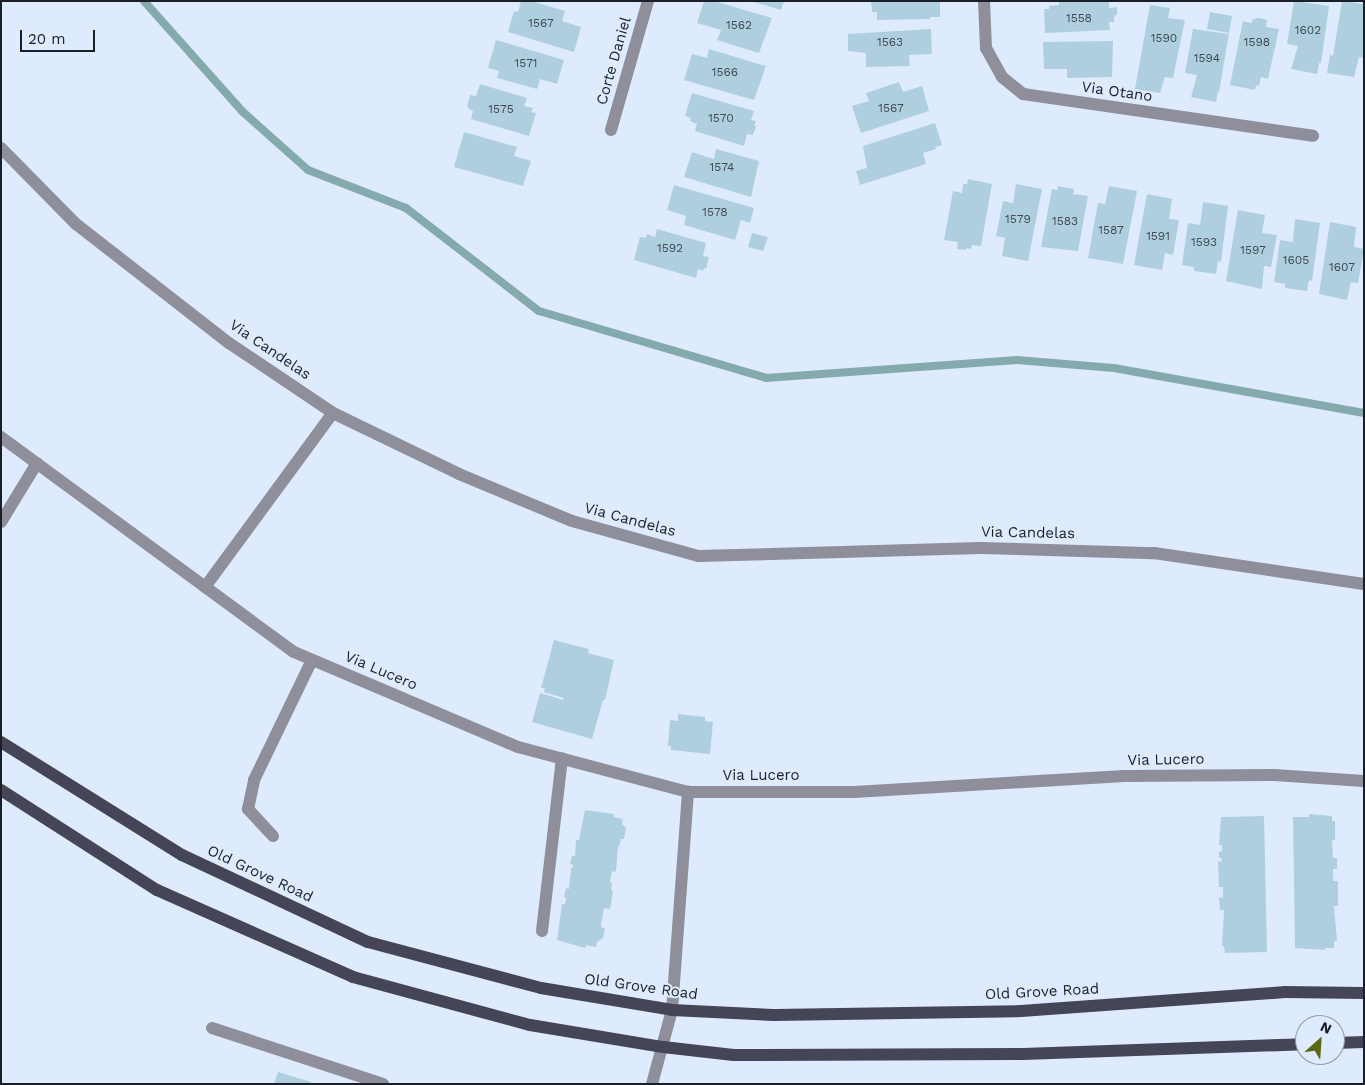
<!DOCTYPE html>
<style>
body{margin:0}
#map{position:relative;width:1365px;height:1085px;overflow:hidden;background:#deebfe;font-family:"Work Sans",sans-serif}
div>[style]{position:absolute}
.stream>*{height:8px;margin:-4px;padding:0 4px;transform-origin:4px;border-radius:4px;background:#84aaad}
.building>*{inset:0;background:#afcfdf}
.minor>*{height:12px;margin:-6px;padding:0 6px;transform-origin:6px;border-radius:6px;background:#8e8f9a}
.major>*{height:12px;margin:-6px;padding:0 6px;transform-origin:6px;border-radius:6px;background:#454558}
span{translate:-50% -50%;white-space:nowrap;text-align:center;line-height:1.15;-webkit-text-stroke:4px #deebfe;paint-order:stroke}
.number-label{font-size:12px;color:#3e4a55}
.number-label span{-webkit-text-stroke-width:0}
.street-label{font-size:15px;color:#191e27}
.frame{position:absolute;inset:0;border:2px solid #191e27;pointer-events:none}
.north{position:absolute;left:1295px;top:1015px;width:50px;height:50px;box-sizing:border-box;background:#deebfe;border:1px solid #8f99a8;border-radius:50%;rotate:26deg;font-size:14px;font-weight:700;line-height:20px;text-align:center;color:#191e27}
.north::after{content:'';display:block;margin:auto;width:18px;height:22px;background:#596811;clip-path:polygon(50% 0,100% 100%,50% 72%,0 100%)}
.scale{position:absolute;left:20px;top:30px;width:75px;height:22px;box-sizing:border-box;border:2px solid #191e27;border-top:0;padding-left:6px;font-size:15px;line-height:18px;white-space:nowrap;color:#191e27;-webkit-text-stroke:4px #deebfe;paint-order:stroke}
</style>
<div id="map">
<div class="stream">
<i style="left:144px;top:1px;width:149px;rotate:48.3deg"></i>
<i style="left:243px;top:112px;width:87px;rotate:41.7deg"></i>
<i style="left:308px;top:170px;width:105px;rotate:21.2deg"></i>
<i style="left:406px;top:208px;width:168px;rotate:37.8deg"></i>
<i style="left:539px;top:311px;width:237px;rotate:16.4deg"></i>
<i style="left:766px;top:378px;width:252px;rotate:-4.1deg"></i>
<i style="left:1017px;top:360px;width:97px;rotate:4.7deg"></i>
<i style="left:1114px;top:368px;width:254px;rotate:10.2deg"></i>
</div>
<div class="building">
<i style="clip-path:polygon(521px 1px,531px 1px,565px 11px,562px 21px,581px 27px,574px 52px,508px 32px,514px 11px,518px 12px)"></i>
<i style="clip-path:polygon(704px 1px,714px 1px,772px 18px,759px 53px,717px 40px,721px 30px,697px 23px)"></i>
<i style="clip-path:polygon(751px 1px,784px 1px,781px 10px)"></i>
<i style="clip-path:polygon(871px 1px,940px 1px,940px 17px,930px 17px,930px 19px,877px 20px,877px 12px,872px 12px)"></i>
<i style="clip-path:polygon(1059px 1px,1109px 1px,1109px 8px,1117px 7px,1117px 15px,1114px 16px,1114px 22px,1109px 22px,1110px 30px,1045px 33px,1044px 9px,1049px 9px,1049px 6px,1059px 5px)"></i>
<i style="clip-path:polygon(1294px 1px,1329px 6px,1321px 63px,1319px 63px,1317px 74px,1291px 69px,1298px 46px,1287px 44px)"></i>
<i style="clip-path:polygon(1342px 1px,1364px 4px,1364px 58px,1359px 57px,1354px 77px,1327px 73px,1330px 55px,1333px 56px)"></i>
<i style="clip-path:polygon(1150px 5px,1170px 8px,1168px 18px,1185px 20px,1173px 78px,1165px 77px,1160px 93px,1135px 89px)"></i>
<i style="clip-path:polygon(1210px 12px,1232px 16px,1229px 33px,1207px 29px)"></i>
<i style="clip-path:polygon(1259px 18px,1267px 20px,1266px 27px,1279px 29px,1268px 79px,1261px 77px,1259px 86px,1256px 85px,1255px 90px,1230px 85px,1243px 21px,1251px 23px,1253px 19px)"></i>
<i style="clip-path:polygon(931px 29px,932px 54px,909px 55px,910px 66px,866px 67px,866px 53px,848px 51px,848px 34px)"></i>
<i style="clip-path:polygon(1193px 29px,1229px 34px,1219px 92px,1218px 91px,1216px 102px,1191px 97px,1197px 75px,1185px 73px)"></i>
<i style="clip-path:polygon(496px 40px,564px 60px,557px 84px,540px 79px,537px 89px,497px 78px,499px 71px,488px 68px)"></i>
<i style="clip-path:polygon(1113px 41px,1112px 77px,1067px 78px,1067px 69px,1044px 69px,1043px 42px)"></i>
<i style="clip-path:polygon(709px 49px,766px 66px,754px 100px,684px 80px,692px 54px,707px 58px)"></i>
<i style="clip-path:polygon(899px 82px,903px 92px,922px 86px,929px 111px,861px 133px,852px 106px,869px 101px,866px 93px)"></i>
<i style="clip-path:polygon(480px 84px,527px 98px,524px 106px,533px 108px,531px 112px,536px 113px,529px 136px,471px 119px,473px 111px,469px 109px,467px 106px,470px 95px,476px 96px)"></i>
<i style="clip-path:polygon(692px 93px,754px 111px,751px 120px,756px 121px,754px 126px,756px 126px,753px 135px,747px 134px,744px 146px,695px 131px,697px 124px,690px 121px,691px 118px,685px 116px)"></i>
<i style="clip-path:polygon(935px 123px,942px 145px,935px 147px,936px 149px,923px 153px,926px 164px,860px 185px,856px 171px,867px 168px,863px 146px)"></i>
<i style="clip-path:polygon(464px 132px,517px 147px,514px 156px,531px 161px,523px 186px,454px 167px)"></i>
<i style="clip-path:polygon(716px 149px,759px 161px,751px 197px,684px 177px,692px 152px,714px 159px)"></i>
<i style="clip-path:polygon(968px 179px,992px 184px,981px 246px,972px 245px,971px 249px,967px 248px,966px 250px,957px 249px,958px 242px,944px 240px,953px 191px,962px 193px,963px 184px,967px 184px)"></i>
<i style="clip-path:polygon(1016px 184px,1042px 189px,1028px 261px,1002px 256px,1005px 238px,996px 236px,1003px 201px,1013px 203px)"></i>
<i style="clip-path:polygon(674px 185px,754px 208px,750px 223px,741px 220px,735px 240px,684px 225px,686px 216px,667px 210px)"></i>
<i style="clip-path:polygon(1058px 186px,1074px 189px,1073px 194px,1088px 196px,1078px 251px,1041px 247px,1052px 189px,1057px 190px)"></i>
<i style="clip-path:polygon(1109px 186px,1137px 191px,1123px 264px,1088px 258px,1098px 203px,1105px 204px)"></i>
<i style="clip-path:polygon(1147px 194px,1172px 199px,1169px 219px,1179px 220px,1173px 255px,1165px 253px,1162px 270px,1134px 265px)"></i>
<i style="clip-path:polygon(1203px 202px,1228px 206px,1221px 262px,1218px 261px,1216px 274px,1194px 271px,1194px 267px,1182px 265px,1188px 223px,1200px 225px)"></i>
<i style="clip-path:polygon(1238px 210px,1265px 215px,1262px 233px,1277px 235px,1271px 267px,1264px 266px,1262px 289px,1226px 281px)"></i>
<i style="clip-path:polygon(1295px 219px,1320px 223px,1312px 281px,1309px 280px,1307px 291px,1285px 288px,1285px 284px,1274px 282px,1280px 240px,1293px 242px)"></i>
<i style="clip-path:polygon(1330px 222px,1356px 227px,1354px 247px,1364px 249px,1358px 283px,1351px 282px,1347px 300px,1319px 294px)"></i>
<i style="clip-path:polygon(657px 229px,706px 243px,703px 256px,709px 257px,706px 269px,704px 268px,703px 271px,698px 269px,696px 278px,634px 260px,640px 237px,646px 238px,647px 234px,655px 237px)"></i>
<i style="clip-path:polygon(752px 233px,768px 237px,763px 251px,748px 247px)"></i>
<i style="clip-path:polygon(554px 640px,589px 649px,588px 653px,614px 660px,605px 700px,603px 700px,592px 739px,532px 722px,540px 693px,563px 700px,564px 698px,544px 692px,545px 688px,541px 688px)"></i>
<i style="clip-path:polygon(678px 714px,705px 717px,705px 721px,713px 722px,710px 754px,671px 750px,671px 746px,668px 746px,670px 720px,678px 721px)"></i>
<i style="clip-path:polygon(585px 810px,614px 814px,614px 817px,623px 819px,622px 824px,626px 828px,624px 839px,621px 839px,619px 847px,618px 846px,616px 872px,612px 871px,610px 882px,612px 883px,611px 890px,613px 891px,610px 909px,604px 908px,601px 924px,602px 928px,605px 928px,603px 938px,597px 942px,596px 947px,586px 945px,585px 948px,557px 940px,562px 904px,565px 904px,566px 898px,564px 897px,566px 888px,569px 889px,571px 869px,574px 865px,570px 864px,572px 856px,575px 856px,576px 840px,579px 840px)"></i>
<i style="clip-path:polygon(1309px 814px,1332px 816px,1332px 821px,1335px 821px,1335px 840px,1332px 840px,1333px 858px,1337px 858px,1337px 869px,1333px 869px,1333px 881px,1338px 881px,1338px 906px,1334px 906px,1337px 941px,1334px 941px,1334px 948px,1325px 948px,1325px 950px,1295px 948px,1293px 817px,1309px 817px)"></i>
<i style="clip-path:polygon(1264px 816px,1267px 952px,1225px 953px,1224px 946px,1222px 946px,1224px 910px,1220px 910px,1219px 897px,1223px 898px,1223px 887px,1219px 887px,1218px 862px,1222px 861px,1222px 858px,1219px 858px,1219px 852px,1222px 851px,1222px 845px,1219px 845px,1221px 817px)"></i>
<i style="clip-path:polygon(278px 1072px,311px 1082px,310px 1084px,274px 1084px)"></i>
</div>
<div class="minor">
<i style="left:984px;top:1px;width:47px;rotate:87.6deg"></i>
<i style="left:986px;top:48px;width:33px;rotate:61deg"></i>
<i style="left:1002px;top:77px;width:27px;rotate:39deg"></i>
<i style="left:1023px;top:94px;width:293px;rotate:8.2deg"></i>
<i style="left:611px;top:130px;width:134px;rotate:-74deg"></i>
<i style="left:1px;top:148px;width:107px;rotate:45.4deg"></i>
<i style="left:76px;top:224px;width:194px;rotate:37.9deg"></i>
<i style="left:229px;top:343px;width:125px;rotate:33.9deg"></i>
<i style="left:333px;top:413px;width:140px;rotate:25.8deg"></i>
<i style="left:459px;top:474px;width:122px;rotate:22.6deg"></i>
<i style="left:572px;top:521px;width:131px;rotate:15.5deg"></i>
<i style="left:698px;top:556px;width:283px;rotate:-1.6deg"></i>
<i style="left:981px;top:548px;width:173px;rotate:1.7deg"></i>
<i style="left:1154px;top:553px;width:212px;rotate:8.4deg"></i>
<i style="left:1px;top:437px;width:363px;rotate:36.3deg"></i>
<i style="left:294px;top:652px;width:243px;rotate:23deg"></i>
<i style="left:518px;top:747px;width:176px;rotate:14.8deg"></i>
<i style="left:688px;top:792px;width:166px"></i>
<i style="left:854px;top:792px;width:271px;rotate:-3.4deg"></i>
<i style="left:1125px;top:776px;width:149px;rotate:-0.4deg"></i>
<i style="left:1274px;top:775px;width:90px;rotate:3.8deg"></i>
<i style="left:1px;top:522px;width:69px;rotate:-58.6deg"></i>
<i style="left:205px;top:587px;width:216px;rotate:-53.7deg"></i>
<i style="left:273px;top:836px;width:37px;rotate:-133deg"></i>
<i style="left:248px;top:809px;width:30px;rotate:-78deg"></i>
<i style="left:254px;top:780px;width:133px;rotate:-64.2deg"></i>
<i style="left:542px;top:931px;width:174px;rotate:-83.4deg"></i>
<i style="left:212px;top:1028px;width:180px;rotate:18.1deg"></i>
<i style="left:652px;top:1084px;width:77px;rotate:-74.9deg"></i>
<i style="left:672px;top:1010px;width:219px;rotate:-85.8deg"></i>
</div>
<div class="major">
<i style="left:1px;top:742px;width:213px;rotate:32deg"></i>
<i style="left:182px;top:855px;width:205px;rotate:25.1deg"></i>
<i style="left:368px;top:942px;width:179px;rotate:14.9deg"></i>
<i style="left:541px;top:988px;width:133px;rotate:9.5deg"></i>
<i style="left:672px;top:1010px;width:102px;rotate:2.8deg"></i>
<i style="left:774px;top:1015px;width:247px;rotate:-0.9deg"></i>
<i style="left:1021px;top:1011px;width:265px;rotate:-4.1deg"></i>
<i style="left:1285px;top:992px;width:79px;rotate:0.7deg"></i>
<i style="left:1px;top:790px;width:185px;rotate:32.7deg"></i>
<i style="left:157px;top:890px;width:214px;rotate:23.9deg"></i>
<i style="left:353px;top:977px;width:183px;rotate:15.2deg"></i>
<i style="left:530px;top:1025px;width:135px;rotate:9.4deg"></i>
<i style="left:663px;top:1047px;width:71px;rotate:6.4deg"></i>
<i style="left:734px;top:1055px;width:289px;rotate:-0.2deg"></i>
<i style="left:1023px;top:1054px;width:282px;rotate:-2deg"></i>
<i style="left:1335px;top:1043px;width:29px;rotate:-2deg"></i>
</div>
<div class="number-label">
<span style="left:1079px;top:19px">1558</span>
<span style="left:541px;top:24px">1567</span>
<span style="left:739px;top:26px">1562</span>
<span style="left:1308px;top:31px">1602</span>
<span style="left:1164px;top:39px">1590</span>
<span style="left:890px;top:43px">1563</span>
<span style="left:1257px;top:43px">1598</span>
<span style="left:1207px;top:59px">1594</span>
<span style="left:526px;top:64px">1571</span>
<span style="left:725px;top:73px">1566</span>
<span style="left:891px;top:109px">1567</span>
<span style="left:501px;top:110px">1575</span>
<span style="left:721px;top:119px">1570</span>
<span style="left:722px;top:168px">1574</span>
<span style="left:715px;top:213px">1578</span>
<span style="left:1018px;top:220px">1579</span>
<span style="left:1065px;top:222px">1583</span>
<span style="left:1111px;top:231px">1587</span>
<span style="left:1158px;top:237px">1591</span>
<span style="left:1204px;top:243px">1593</span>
<span style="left:670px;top:249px">1592</span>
<span style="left:1253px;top:251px">1597</span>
<span style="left:1296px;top:261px">1605</span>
<span style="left:1342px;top:268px">1607</span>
</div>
<div class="street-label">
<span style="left:614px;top:61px;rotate:-74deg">Corte Daniel</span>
<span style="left:1117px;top:92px;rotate:8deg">Via Otano</span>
<span style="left:270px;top:350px;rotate:34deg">Via Candelas</span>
<span style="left:630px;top:520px;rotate:15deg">Via Candelas</span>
<span style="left:1028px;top:533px;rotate:1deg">Via Candelas</span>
<span style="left:381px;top:671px;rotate:23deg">Via Lucero</span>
<span style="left:1166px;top:760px;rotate:-1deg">Via Lucero</span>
<span style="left:761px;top:776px">Via Lucero</span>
<span style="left:260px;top:874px;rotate:25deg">Old Grove Road</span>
<span style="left:641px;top:987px;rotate:8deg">Old Grove Road</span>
<span style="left:1042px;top:992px;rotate:-3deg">Old Grove Road</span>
</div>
<div class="frame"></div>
<div class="north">N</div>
<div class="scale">20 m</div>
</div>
